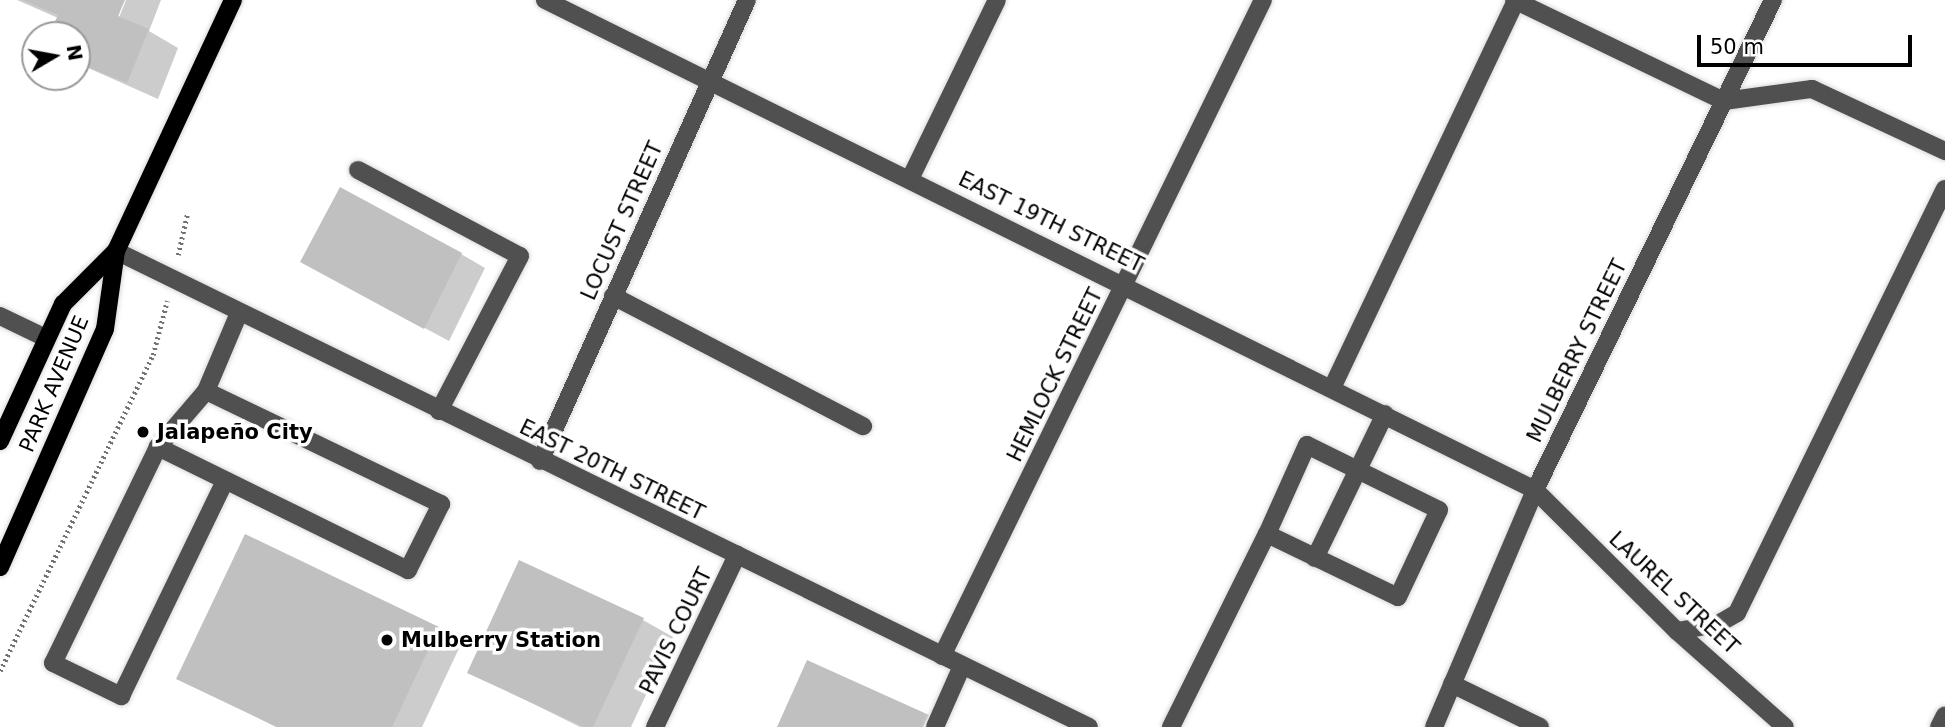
<!DOCTYPE html>
<meta charset="utf-8">
<style>
body{margin:0}
#map{position:relative;width:1945px;height:727px;overflow:hidden;background:#fff;font-family:"DejaVu Sans",sans-serif}
div>[style]{position:absolute}
.shadow>*{inset:0;background:#0003}
.building>*{inset:0;background:#c0c0c0}
.path>*{height:4.5px;margin-top:-2.25px;transform-origin:0;background:repeating-linear-gradient(90deg,#727272 0 2px,transparent 0 5.5px)}
.roads{filter:drop-shadow(0 0 2px #dbdbdb) drop-shadow(0 0 2px #dbdbdb)}
.minor>*{height:18px;margin:-9px;padding:0 9px;transform-origin:9px;border-radius:9px;background:#505050}
.major>*{height:18px;margin:-9px;padding:0 9px;transform-origin:9px;border-radius:9px;background:#000}
.dots>*{width:19px;height:19px;translate:-50% -50%;box-sizing:border-box;border:4px solid #fff;border-radius:50%}
span{translate:-50% -50%;white-space:nowrap;text-align:center;line-height:1.15;-webkit-text-stroke:7px #fff;paint-order:stroke}
.street-label{font-size:21px;color:#000}
.poi-label{font-size:21px;color:#000;font-weight:700}
.left{translate:0 -50%;text-align:left}
.north{position:absolute;left:21px;top:21px;width:70px;height:70px;box-sizing:border-box;background:#fff;border:2px solid #999;border-radius:50%;rotate:80deg;font-size:19px;font-weight:700;line-height:28px;text-align:center;color:#000}
.north::after{content:'';display:block;margin:auto;width:24px;height:32px;background:#000;clip-path:polygon(50% 0,100% 100%,50% 72%,0 100%)}
.scale{position:absolute;left:1697px;top:35px;width:215px;height:32px;box-sizing:border-box;border:4px solid #000;border-top:0;padding-left:9px;font-size:21px;line-height:24px;white-space:nowrap;color:#000;-webkit-text-stroke:5px #fff;paint-order:stroke}
</style>
<div id="map">
<div class="shadow">
<i style="clip-path:polygon(17px 0,123px 0,116px 25px,126px 0,161px 0,149px 31px,178px 48px,158px 99px,77px 63px,77px 35px,55px 26px,58px 18px)"></i>
<i style="clip-path:polygon(461px 254px,485px 268px,449px 341px,326px 275px)"></i>
<i style="clip-path:polygon(246px 536px,462px 642px,422px 727px,276px 727px,179px 678px)"></i>
<i style="clip-path:polygon(643px 620px,673px 637px,631px 727px,580px 727px,469px 672px)"></i>
</div>
<div class="building">
<i style="clip-path:polygon(22px 0,125px 0,118px 16px,149px 29px,127px 83px,77px 63px,77px 35px,53px 26px,58px 15px)"></i>
<i style="clip-path:polygon(340px 187px,462px 253px,424px 329px,300px 262px)"></i>
<i style="clip-path:polygon(245px 534px,439px 627px,392px 727px,277px 727px,176px 679px)"></i>
<i style="clip-path:polygon(519px 560px,644px 618px,593px 727px,584px 727px,467px 673px)"></i>
<i style="clip-path:polygon(807px 660px,929px 715px,923px 727px,777px 727px)"></i>
</div>
<div class="path">
<i style="left:178px;top:255px;width:41px;rotate:-77.3deg"></i>
<i style="left:0;top:671px;width:351px;rotate:-64.2deg"></i>
<i style="left:153px;top:355px;width:56px;rotate:-75.5deg"></i>
</div>
<div class="roads">
<div class="minor">
<i style="left:545px;top:0;width:1105px;rotate:26.33deg"></i>
<i style="left:1535px;top:490px;width:200px;rotate:44.8deg"></i>
<i style="left:1677px;top:631px;width:144px;rotate:41.6deg"></i>
<i style="left:1514px;top:0;width:233px;rotate:25.7deg"></i>
<i style="left:1724px;top:101px;width:89px;rotate:-7.8deg"></i>
<i style="left:1812px;top:89px;width:147px;rotate:25deg"></i>
<i style="left:358px;top:170px;width:183px;rotate:28deg"></i>
<i style="left:520px;top:256px;width:175px;rotate:117.6deg"></i>
<i style="left:910px;top:179px;width:199px;rotate:-64.1deg"></i>
<i style="left:116px;top:251px;width:1083px;rotate:26.07deg"></i>
<i style="left:613px;top:296px;width:282px;rotate:27.5deg"></i>
<i style="left:0;top:316px;width:51px;rotate:25.6deg"></i>
<i style="left:1332px;top:388px;width:429px;rotate:-64.6deg"></i>
<i style="left:206px;top:391px;width:261px;rotate:25.7deg"></i>
<i style="left:441px;top:504px;width:74px;rotate:116.6deg"></i>
<i style="left:408px;top:570px;width:279px;rotate:-153.8deg"></i>
<i style="left:158px;top:447px;width:74px;rotate:-49.4deg"></i>
<i style="left:206px;top:391px;width:85px;rotate:-67.1deg"></i>
<i style="left:158px;top:447px;width:240px;rotate:115.9deg"></i>
<i style="left:53px;top:663px;width:76px;rotate:25.9deg"></i>
<i style="left:121px;top:696px;width:239px;rotate:-64.2deg"></i>
<i style="left:540px;top:461px;width:505px;rotate:-65.82deg"></i>
<i style="left:1315px;top:558px;width:160px;rotate:-64.1deg"></i>
<i style="left:1677px;top:631px;width:42px;rotate:-9.7deg"></i>
<i style="left:1718px;top:624px;width:22px;rotate:-30deg"></i>
<i style="left:1737px;top:613px;width:472px;rotate:-63.9deg"></i>
<i style="left:942px;top:656px;width:730px;rotate:-63.93deg"></i>
<i style="left:1452px;top:684px;width:98px;rotate:26deg"></i>
<i style="left:655px;top:727px;width:191px;rotate:-64.5deg"></i>
<i style="left:935px;top:727px;width:67px;rotate:-66.1deg"></i>
<i style="left:1171px;top:727px;width:216px;rotate:-63.6deg"></i>
<i style="left:1267px;top:534px;width:145px;rotate:25.7deg"></i>
<i style="left:1398px;top:597px;width:96px;rotate:-64.8deg"></i>
<i style="left:1439px;top:510px;width:147px;rotate:-153.8deg"></i>
<i style="left:1307px;top:445px;width:98px;rotate:114.2deg"></i>
<i style="left:1434px;top:727px;width:258px;rotate:-66.9deg"></i>
<i style="left:1535px;top:490px;width:545px;rotate:-64.09deg"></i>
<i style="left:1939px;top:727px;width:13px;rotate:-63deg"></i>
</div>
<div class="major">
<i style="left:0;top:441px;width:151px;rotate:-65.3deg"></i>
<i style="left:63px;top:304px;width:75px;rotate:-45deg"></i>
<i style="left:0;top:567px;width:260px;rotate:-66.2deg"></i>
<i style="left:105px;top:329px;width:79px;rotate:-82deg"></i>
<i style="left:116px;top:251px;width:277px;rotate:-65deg"></i>
</div>
</div>
<div class="dots">
<i style="left:143px;top:432px;background:#000"></i>
<i style="left:387px;top:640px;background:#000"></i>
</div>
<div class="street-label">
<span style="left:622px;top:221px;rotate:-66deg">LOCUST STREET</span>
<span style="left:1051px;top:222px;rotate:26deg">EAST 19TH STREET</span>
<span style="left:1577px;top:351px;rotate:-64deg">MULBERRY STREET</span>
<span style="left:1055px;top:375px;rotate:-64deg">HEMLOCK STREET</span>
<span style="left:54px;top:384px;rotate:-67deg">PARK AVENUE</span>
<span style="left:612px;top:470px;rotate:26deg">EAST 20TH STREET</span>
<span style="left:1674px;top:593px;rotate:43deg">LAUREL STREET</span>
<span style="left:676px;top:631px;rotate:-64deg">PAVIS COURT</span>
</div>
<div class="poi-label">
<span class="left" style="left:157px;top:432px">Jalapeño City</span>
<span class="left" style="left:401px;top:640px">Mulberry Station</span>
</div>
<div class="north">N</div>
<div class="scale">50 m</div>
</div>
